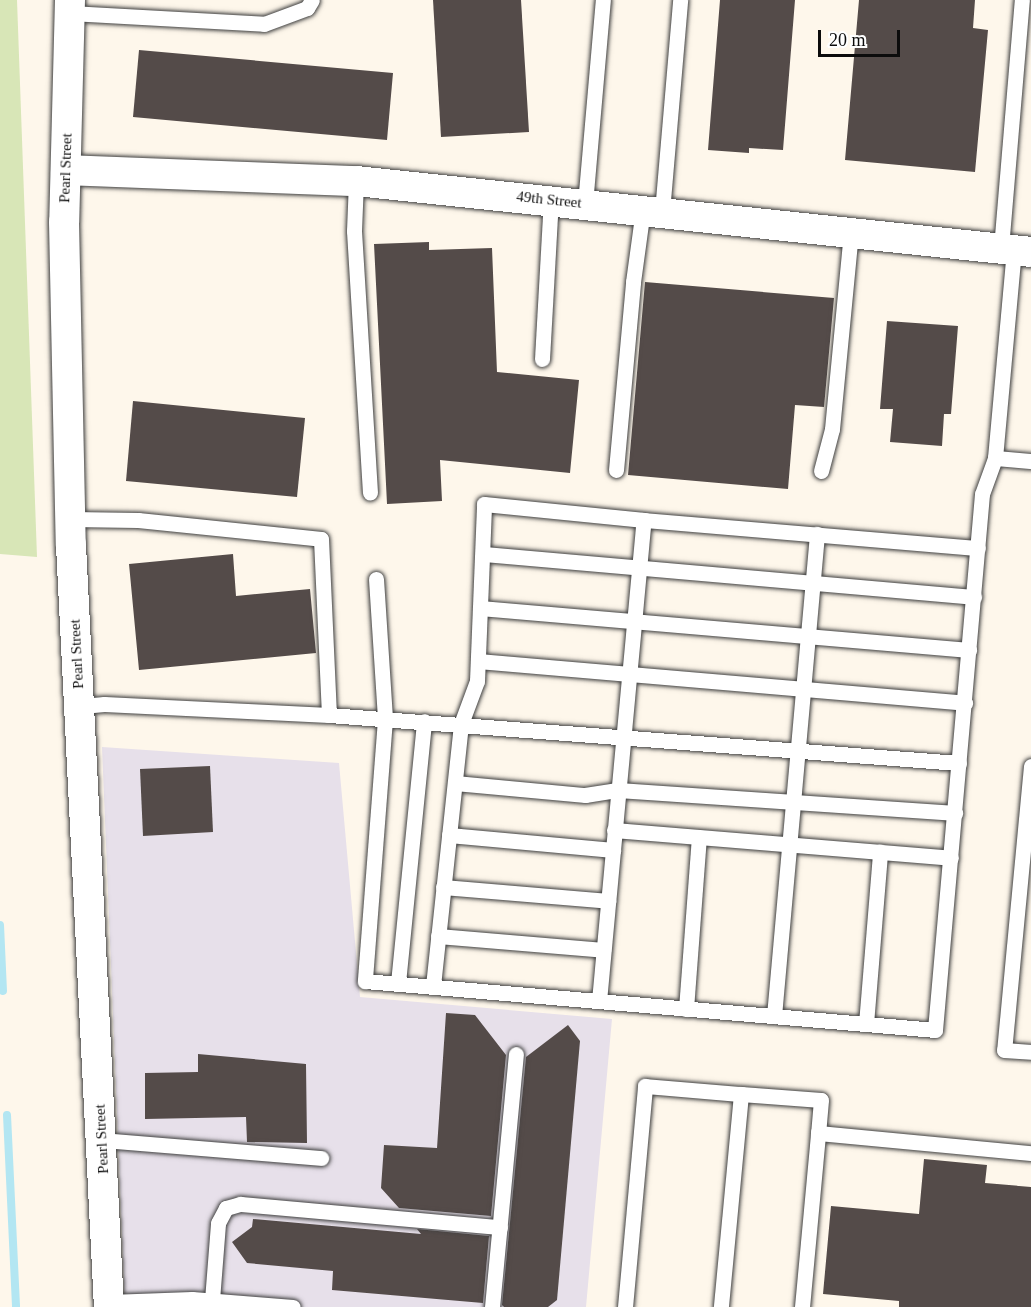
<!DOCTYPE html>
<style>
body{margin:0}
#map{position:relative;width:1031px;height:1307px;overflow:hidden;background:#fef7eb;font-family:Georgia,serif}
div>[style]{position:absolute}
.industrial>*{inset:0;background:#e7e0ea}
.green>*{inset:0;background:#d8e6b7}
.stream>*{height:8px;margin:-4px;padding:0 4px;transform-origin:4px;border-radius:4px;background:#b3e6f2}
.building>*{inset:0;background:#544b49}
.roads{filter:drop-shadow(0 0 2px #3f3f3f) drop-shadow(0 0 2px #3f3f3f)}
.lane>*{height:15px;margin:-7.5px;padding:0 7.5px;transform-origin:7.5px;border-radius:7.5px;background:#fff}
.street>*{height:30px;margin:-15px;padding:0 15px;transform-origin:15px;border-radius:15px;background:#fff}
span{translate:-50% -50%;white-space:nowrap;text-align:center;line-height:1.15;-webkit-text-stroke:6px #fff;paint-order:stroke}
.street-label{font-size:15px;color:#0c0c0c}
.scale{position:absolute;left:818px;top:30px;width:82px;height:27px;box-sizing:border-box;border:3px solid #0c0c0c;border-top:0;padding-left:8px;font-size:18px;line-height:21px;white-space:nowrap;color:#0c0c0c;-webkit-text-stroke:4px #fff;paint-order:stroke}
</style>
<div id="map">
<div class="industrial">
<i style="clip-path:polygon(102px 747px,339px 763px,360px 997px,612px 1019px,586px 1307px,125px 1307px)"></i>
</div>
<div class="green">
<i style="clip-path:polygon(0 0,17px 0,37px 557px,0 554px)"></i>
</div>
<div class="stream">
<i style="left:0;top:925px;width:66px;rotate:87.4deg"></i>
<i style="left:7px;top:1115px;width:192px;rotate:87.3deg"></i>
</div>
<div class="building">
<i style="clip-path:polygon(433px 0,521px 0,529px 132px,441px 137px)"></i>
<i style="clip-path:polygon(720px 0,795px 0,783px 150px,749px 148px,749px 153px,708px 150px)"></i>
<i style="clip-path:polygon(859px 0,975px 0,973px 28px,988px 30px,975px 172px,845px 160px)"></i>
<i style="clip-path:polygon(139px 50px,393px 73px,387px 140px,133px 117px)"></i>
<i style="clip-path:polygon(429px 242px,429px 250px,492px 248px,497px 372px,579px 380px,570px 473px,440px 460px,442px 501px,387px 504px,374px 244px)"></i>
<i style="clip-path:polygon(645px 282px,834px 298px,824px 407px,795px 405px,788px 489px,628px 475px)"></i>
<i style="clip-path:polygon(887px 321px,958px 326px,951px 414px,944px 414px,942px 446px,890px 442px,893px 409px,880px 409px)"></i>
<i style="clip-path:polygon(133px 401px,305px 418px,297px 497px,126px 481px)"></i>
<i style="clip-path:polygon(233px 554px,236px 596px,310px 589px,316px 653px,139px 670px,129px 564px)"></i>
<i style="clip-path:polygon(210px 766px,213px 832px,143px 836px,140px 769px)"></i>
<i style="clip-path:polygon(446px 1013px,475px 1015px,506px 1055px,491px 1216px,399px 1208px,381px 1188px,384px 1145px,437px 1148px)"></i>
<i style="clip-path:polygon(568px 1025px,580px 1041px,557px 1300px,548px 1307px,504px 1307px,502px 1305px,526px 1057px)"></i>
<i style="clip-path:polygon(198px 1054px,306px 1064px,307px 1143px,247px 1142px,246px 1117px,145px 1119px,145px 1073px,198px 1072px)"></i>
<i style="clip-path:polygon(924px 1159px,987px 1165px,985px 1183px,1031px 1187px,1031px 1307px,899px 1307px,899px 1301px,823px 1294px,831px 1206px,919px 1214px)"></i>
<i style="clip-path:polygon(253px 1219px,421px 1234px,417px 1229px,489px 1236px,483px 1303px,332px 1290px,333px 1271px,247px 1263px,232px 1242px,252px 1227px)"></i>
</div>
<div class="roads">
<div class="lane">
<i style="left:70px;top:13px;width:194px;rotate:3.2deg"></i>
<i style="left:264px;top:24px;width:46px;rotate:-20.4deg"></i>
<i style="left:307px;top:8px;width:9px;rotate:-58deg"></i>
<i style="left:356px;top:181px;width:50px;rotate:92.3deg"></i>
<i style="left:354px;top:231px;width:262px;rotate:86.5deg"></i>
<i style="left:585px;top:204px;width:205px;rotate:-85deg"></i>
<i style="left:662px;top:212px;width:213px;rotate:-85.1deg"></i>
<i style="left:1001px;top:248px;width:249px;rotate:-85.2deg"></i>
<i style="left:542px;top:359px;width:159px;rotate:-86.8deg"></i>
<i style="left:995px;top:458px;width:36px;rotate:5deg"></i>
<i style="left:616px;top:470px;width:189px;rotate:-84.8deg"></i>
<i style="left:633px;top:282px;width:74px;rotate:-82.2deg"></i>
<i style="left:821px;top:471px;width:43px;rotate:-75.3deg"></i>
<i style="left:832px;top:429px;width:199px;rotate:-84.5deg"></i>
<i style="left:71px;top:519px;width:67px;rotate:0.9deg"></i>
<i style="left:138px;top:520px;width:184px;rotate:5.9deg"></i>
<i style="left:321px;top:539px;width:176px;rotate:87.4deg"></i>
<i style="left:329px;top:715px;width:225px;rotate:-177.2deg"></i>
<i style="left:104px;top:704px;width:25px;rotate:175deg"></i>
<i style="left:483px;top:554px;width:493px;rotate:5deg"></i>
<i style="left:376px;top:579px;width:140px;rotate:86.3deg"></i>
<i style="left:385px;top:719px;width:263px;rotate:94.4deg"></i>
<i style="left:365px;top:981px;width:572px;rotate:4.91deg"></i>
<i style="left:935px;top:1030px;width:538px;rotate:-84.99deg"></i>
<i style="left:982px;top:494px;width:38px;rotate:-70deg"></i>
<i style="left:995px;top:458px;width:209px;rotate:-84.8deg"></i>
<i style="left:480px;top:608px;width:491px;rotate:4.9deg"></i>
<i style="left:478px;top:661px;width:489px;rotate:4.9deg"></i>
<i style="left:329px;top:715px;width:632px;rotate:4.36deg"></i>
<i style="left:1031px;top:766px;width:285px;rotate:95.4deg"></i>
<i style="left:1004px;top:1050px;width:27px;rotate:4deg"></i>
<i style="left:455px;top:783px;width:131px;rotate:5.3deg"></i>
<i style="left:585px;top:795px;width:33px;rotate:-9deg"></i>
<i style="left:618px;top:790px;width:338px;rotate:3.9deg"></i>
<i style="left:614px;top:830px;width:338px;rotate:4.7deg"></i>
<i style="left:449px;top:835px;width:165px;rotate:5.2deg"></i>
<i style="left:443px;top:887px;width:166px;rotate:4.8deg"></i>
<i style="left:438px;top:936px;width:166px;rotate:4.8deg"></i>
<i style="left:398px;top:983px;width:263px;rotate:-84.3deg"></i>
<i style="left:433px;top:986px;width:263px;rotate:-83.9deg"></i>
<i style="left:461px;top:724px;width:46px;rotate:-69.6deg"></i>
<i style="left:477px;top:681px;width:177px;rotate:-87.7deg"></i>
<i style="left:484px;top:504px;width:161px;rotate:5.7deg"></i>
<i style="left:599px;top:1001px;width:483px;rotate:-84.7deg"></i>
<i style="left:644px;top:520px;width:335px;rotate:4.8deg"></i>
<i style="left:686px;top:1009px;width:172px;rotate:-85.7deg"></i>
<i style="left:774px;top:1016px;width:484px;rotate:-84.9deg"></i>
<i style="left:866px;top:1024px;width:173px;rotate:-85.3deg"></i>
<i style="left:741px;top:1094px;width:80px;rotate:4.3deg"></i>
<i style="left:821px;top:1100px;width:33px;rotate:95deg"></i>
<i style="left:102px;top:1140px;width:220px;rotate:4.7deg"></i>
<i style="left:212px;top:1300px;width:77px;rotate:-85.5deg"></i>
<i style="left:218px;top:1223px;width:17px;rotate:-62deg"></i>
<i style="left:226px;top:1208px;width:15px;rotate:-16deg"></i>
<i style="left:240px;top:1204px;width:261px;rotate:5.1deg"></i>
<i style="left:109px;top:1302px;width:83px;rotate:-2.1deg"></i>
<i style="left:192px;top:1299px;width:101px;rotate:4.5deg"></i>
<i style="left:492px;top:1307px;width:254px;rotate:-84.6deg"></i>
<i style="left:625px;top:1307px;width:222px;rotate:-84.8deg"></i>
<i style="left:645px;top:1086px;width:96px;rotate:4.8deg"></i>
<i style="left:741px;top:1094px;width:214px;rotate:95.4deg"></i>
<i style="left:802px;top:1307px;width:175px;rotate:-84.7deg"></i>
<i style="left:818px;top:1133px;width:214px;rotate:5.4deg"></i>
</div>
<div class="street">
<i style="left:70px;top:0;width:222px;rotate:91.5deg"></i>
<i style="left:64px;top:222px;width:323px;rotate:88.8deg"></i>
<i style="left:71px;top:545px;width:763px;rotate:87.15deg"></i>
<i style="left:66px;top:170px;width:290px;rotate:2.2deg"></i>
<i style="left:356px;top:181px;width:679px;rotate:6deg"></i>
</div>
</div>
<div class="street-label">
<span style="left:66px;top:168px;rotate:-88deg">Pearl Street</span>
<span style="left:549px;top:200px;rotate:6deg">49th Street</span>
<span style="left:77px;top:654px;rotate:-93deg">Pearl Street</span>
<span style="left:102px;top:1139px;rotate:-93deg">Pearl Street</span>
</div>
<div class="scale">20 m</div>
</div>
